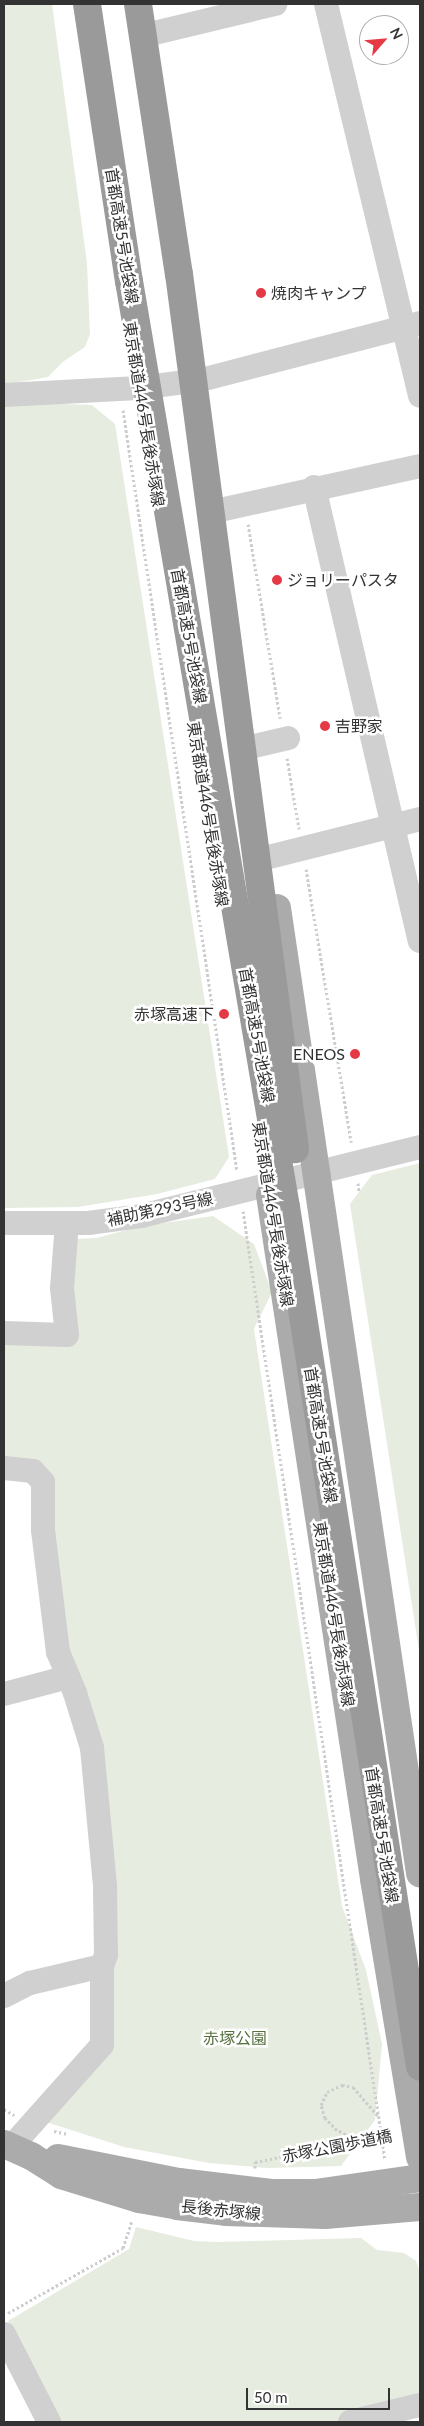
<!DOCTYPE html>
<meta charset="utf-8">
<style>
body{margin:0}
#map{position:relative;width:424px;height:2426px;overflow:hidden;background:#fff;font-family:Lato,"Noto Sans JP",sans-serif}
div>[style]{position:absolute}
.green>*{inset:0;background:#e6ecdf}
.path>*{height:3px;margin-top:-1.5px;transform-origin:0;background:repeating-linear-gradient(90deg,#cdcdcd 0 2.5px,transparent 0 5px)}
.minor>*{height:24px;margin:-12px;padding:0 12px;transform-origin:12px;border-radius:12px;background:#d0d0d0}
.major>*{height:28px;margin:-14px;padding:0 14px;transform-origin:14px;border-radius:14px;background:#ababab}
.highway>*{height:28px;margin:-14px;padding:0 14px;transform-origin:14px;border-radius:14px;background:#9a9a9a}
.dots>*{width:14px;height:14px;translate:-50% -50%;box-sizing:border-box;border:2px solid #fff;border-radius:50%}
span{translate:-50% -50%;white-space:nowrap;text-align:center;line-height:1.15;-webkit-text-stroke:5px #fff;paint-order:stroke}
.street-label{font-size:16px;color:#333}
.poi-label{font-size:16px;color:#333}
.left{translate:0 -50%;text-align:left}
.right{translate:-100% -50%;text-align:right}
.park-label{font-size:16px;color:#56703f}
.frame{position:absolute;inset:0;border:5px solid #333;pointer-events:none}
.north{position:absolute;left:359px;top:15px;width:50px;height:50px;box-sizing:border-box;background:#fff;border:1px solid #adadad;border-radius:50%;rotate:63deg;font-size:14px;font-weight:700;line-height:20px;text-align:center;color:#333}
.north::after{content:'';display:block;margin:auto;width:18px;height:22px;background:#e63946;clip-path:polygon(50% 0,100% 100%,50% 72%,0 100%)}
.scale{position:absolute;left:246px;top:2388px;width:144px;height:22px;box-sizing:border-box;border:2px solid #333;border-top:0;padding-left:6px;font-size:15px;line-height:18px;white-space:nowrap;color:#333;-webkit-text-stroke:4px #fff;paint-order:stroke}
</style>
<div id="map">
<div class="green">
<i style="clip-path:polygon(4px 4px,52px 4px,87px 263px,90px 334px,85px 347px,64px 361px,48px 377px,8px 384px,4px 383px)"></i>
<i style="clip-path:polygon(4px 402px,92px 405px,115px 424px,229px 1157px,215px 1179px,157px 1194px,78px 1207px,4px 1208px)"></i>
<i style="clip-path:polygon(420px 1163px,420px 1657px,350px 1204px,372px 1175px)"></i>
<i style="clip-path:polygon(213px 1216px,254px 1244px,272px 1292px,254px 1329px,342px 1906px,366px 1970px,382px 2044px,375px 2120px,341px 2166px,267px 2168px,209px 2163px,124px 2147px,43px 2121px,95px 2064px,114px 1966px,66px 1651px,52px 1530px,51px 1481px,4px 1462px,4px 1342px,78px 1341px,72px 1292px,75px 1239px,96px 1238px,143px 1226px)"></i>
<i style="clip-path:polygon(136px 2227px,194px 2241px,217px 2242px,361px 2238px,377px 2250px,404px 2253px,416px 2261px,420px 2273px,420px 2397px,367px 2409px,337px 2422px,59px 2422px,8px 2321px,129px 2249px)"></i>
</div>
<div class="path">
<i style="left:123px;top:410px;width:769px;rotate:81.48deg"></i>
<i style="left:248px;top:524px;width:197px;rotate:80.6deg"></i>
<i style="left:287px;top:758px;width:72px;rotate:80.4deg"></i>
<i style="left:306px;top:869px;width:277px;rotate:80.6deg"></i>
<i style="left:358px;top:1183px;width:9px;rotate:84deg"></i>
<i style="left:243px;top:1211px;width:960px;rotate:81.49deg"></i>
<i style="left:4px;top:2109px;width:12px;rotate:31deg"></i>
<i style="left:54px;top:2131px;width:14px;rotate:12deg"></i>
<i style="left:359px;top:2141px;width:25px;rotate:-153deg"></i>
<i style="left:337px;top:2130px;width:17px;rotate:-135deg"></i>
<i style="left:325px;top:2118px;width:14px;rotate:-107deg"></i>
<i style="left:321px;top:2105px;width:14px;rotate:-65deg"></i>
<i style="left:327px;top:2092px;width:17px;rotate:-25deg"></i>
<i style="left:342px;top:2085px;width:11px;rotate:10deg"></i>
<i style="left:353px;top:2087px;width:38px;rotate:49deg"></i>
<i style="left:255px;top:2168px;width:6px;rotate:-90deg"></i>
<i style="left:255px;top:2162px;width:141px;rotate:-11.1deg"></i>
<i style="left:8px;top:2313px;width:132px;rotate:-29.5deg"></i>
<i style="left:123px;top:2248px;width:29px;rotate:-72deg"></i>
</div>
<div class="minor">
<i style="left:326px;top:4px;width:403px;rotate:76.5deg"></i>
<i style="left:150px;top:34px;width:129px;rotate:-13.5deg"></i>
<i style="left:4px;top:395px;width:135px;rotate:-3deg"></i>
<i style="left:139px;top:388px;width:63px;rotate:-7.4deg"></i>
<i style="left:201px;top:380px;width:226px;rotate:-14.6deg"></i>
<i style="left:314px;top:487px;width:466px;rotate:76.9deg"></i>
<i style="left:220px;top:510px;width:205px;rotate:-12.4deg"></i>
<i style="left:254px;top:746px;width:35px;rotate:-13deg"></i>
<i style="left:269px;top:857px;width:156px;rotate:-14.1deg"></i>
<i style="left:4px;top:1223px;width:84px"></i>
<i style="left:88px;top:1223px;width:53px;rotate:-7.5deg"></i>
<i style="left:141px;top:1216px;width:287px;rotate:-13.9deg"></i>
<i style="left:4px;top:1333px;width:63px;rotate:1.8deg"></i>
<i style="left:67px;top:1335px;width:47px;rotate:-96.1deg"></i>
<i style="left:62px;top:1288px;width:65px;rotate:-85.6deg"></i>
<i style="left:4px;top:1468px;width:29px;rotate:6deg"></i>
<i style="left:33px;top:1471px;width:15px;rotate:48deg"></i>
<i style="left:43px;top:1482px;width:48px;rotate:90deg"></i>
<i style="left:43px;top:1530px;width:123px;rotate:83deg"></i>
<i style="left:58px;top:1652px;width:44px;rotate:67.5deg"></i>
<i style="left:75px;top:1693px;width:58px;rotate:72.8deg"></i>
<i style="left:92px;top:1748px;width:139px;rotate:84.6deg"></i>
<i style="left:105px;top:1886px;width:69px;rotate:89.2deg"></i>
<i style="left:106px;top:1955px;width:12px;rotate:110deg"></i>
<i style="left:102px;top:1966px;width:79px;rotate:90deg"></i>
<i style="left:102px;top:2045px;width:137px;rotate:131.7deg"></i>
<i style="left:4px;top:1694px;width:66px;rotate:-14.9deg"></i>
<i style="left:4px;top:1996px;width:29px;rotate:-27deg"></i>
<i style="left:30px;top:1983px;width:74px;rotate:-13.3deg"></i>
<i style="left:4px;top:2334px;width:99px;rotate:62.9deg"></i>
<i style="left:350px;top:2422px;width:72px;rotate:-13.7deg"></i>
</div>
<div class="major">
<i style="left:277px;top:908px;width:976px;rotate:81.57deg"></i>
<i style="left:270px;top:1195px;width:692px;rotate:81.35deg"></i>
<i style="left:374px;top:1879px;width:282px;rotate:80.6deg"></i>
<i style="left:4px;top:2144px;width:30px;rotate:24deg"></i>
<i style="left:31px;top:2156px;width:36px;rotate:32deg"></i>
<i style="left:61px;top:2175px;width:82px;rotate:17.1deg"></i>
<i style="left:139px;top:2199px;width:39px;rotate:10deg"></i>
<i style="left:177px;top:2206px;width:49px;rotate:7deg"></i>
<i style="left:226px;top:2212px;width:99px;rotate:1.7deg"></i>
<i style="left:325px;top:2215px;width:95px;rotate:-4.8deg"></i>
<i style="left:58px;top:2158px;width:123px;rotate:11.2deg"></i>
<i style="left:179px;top:2182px;width:95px;rotate:6.7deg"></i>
<i style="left:273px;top:2193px;width:42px"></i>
<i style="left:315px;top:2193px;width:106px;rotate:-8.1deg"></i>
</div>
<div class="highway">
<i style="left:87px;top:4px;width:280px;rotate:81.4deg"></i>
<i style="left:129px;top:281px;width:939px;rotate:80.38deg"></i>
<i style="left:286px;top:1207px;width:870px;rotate:81.14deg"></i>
<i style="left:138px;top:4px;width:273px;rotate:81.4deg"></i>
<i style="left:179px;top:274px;width:883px;rotate:82.45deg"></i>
</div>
<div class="dots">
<i style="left:261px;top:293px;background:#e63946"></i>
<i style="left:277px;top:580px;background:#e63946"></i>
<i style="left:325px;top:726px;background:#e63946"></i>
<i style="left:224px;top:1014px;background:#e63946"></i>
<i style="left:355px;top:1054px;background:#e63946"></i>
</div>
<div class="street-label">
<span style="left:122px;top:236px;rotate:81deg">首都高速5号池袋線</span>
<span style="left:144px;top:414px;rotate:81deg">東京都道446号長後赤塚線</span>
<span style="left:189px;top:636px;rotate:80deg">首都高速5号池袋線</span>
<span style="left:208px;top:814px;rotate:81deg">東京都道446号長後赤塚線</span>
<span style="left:257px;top:1035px;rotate:80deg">首都高速5号池袋線</span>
<span style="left:160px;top:1209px;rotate:-12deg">補助第293号線</span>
<span style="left:273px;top:1214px;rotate:81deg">東京都道446号長後赤塚線</span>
<span style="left:321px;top:1435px;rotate:81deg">首都高速5号池袋線</span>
<span style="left:334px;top:1614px;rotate:81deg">東京都道446号長後赤塚線</span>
<span style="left:382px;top:1835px;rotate:81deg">首都高速5号池袋線</span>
<span style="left:337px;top:2146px;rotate:-11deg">赤塚公園歩道橋</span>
<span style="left:221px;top:2210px;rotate:6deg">長後赤塚線</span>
</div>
<div class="poi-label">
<span class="left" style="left:271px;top:293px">焼肉キャンプ</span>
<span class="left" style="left:287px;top:580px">ジョリーパスタ</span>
<span class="left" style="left:335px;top:726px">吉野家</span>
<span class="right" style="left:214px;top:1014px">赤塚高速下</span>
<span class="right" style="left:345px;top:1054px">ENEOS</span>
</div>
<div class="park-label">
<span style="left:235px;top:2038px">赤塚公園</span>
</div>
<div class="frame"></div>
<div class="north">N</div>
<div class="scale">50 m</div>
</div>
